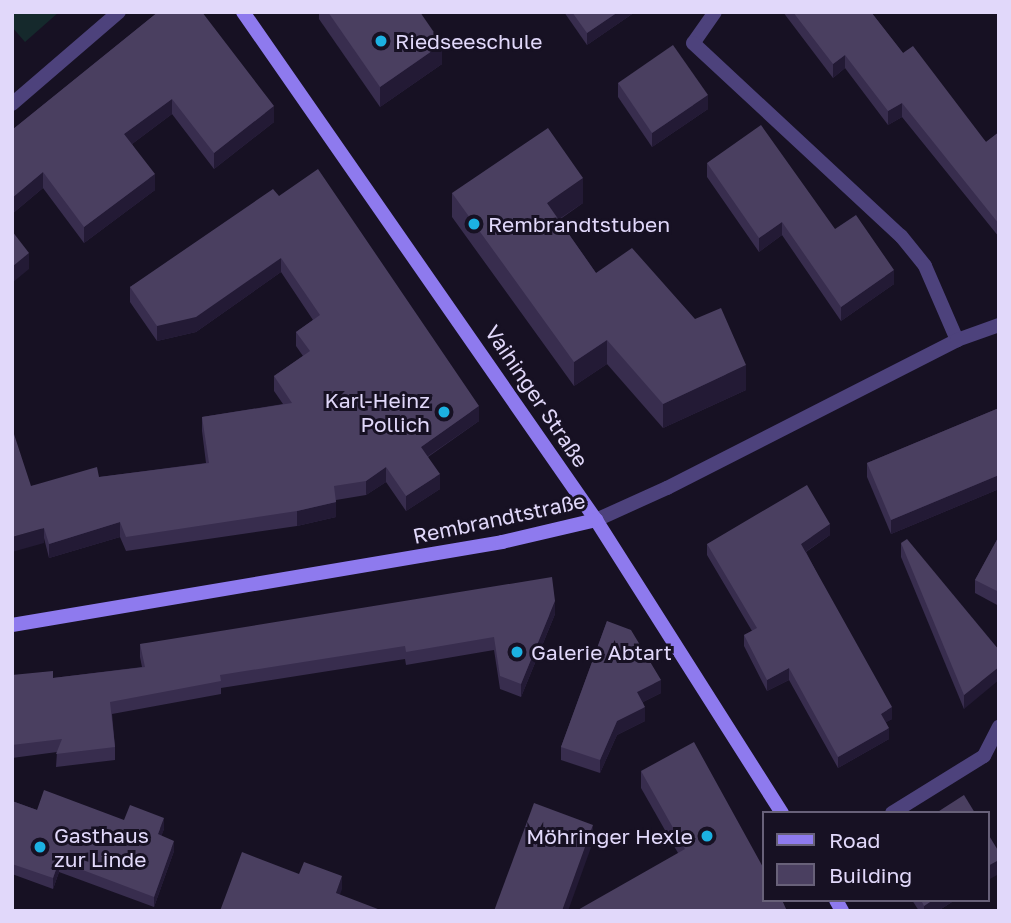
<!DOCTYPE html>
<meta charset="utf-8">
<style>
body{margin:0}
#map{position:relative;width:1011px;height:923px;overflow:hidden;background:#171123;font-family:"Golos Text",sans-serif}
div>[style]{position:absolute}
.green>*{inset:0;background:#15292c}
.minor>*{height:14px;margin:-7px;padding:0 7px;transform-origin:7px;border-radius:7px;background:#4d427c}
.tertiary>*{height:14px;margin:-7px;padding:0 7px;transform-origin:7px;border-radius:7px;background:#4d427c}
.secondary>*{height:14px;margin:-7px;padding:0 7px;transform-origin:7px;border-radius:7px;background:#8e7aee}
.wall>*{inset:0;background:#382d4e}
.shaded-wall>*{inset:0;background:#231a35}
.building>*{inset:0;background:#4a3f60}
.dots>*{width:19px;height:19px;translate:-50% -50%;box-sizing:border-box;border:4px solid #171123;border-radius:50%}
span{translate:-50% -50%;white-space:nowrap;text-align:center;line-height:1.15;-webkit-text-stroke:6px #171123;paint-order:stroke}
.poi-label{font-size:21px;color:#e1d8fa}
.left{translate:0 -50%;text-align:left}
.right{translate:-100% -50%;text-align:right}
.street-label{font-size:21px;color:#e1d8fa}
.frame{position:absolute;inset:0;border:14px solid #e1d8fa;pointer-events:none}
.legend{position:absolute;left:762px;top:811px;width:228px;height:91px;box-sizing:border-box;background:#171123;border:2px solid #686179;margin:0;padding:9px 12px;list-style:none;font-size:21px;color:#e1d8fa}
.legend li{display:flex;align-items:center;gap:14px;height:35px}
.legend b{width:35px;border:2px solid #686179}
</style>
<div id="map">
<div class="green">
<i style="clip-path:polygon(12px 12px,59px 12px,25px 42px,12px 27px)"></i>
</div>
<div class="minor">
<i style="left:715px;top:12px;width:38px;rotate:125deg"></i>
<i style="left:693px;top:43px;width:284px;rotate:42.9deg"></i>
<i style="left:901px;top:236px;width:38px;rotate:51deg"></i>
<i style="left:925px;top:266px;width:81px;rotate:66.6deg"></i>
<i style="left:12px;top:104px;width:141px;rotate:-40.7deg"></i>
<i style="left:892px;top:813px;width:108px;rotate:-31.8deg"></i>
<i style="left:984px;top:756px;width:33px;rotate:-63deg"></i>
</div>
<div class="tertiary">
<i style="left:596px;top:520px;width:78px;rotate:-24.3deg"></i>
<i style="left:667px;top:488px;width:326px;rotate:-27deg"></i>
<i style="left:957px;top:340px;width:45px;rotate:-19.7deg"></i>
</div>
<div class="secondary">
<i style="left:243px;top:12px;width:619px;rotate:55.21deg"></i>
<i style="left:596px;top:520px;width:347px;rotate:57.6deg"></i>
<i style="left:12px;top:625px;width:497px;rotate:-9.6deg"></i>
<i style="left:502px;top:542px;width:97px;rotate:-13.2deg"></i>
<i style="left:836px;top:900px;width:13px;rotate:61deg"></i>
</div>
<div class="wall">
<i style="clip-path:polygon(158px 12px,274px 122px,214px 169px,172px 114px,132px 144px,155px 190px,84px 243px,43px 188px,12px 214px,12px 130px)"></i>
<i style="clip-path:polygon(319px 12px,420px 12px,442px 64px,380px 107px,319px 19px)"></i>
<i style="clip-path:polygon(564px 12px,635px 12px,587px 45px)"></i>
<i style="clip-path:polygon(783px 12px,871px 12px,903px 53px,986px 142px,999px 132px,999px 237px,902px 117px,888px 125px,845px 68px,833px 78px)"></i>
<i style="clip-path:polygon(618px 83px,708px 109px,652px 147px,618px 97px)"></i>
<i style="clip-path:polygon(707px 163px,835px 229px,894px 284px,841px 321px,782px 235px,759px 252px,707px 177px)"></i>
<i style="clip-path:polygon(452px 193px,583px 203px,559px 220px,596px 273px,746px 390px,663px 428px,607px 364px,574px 386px,452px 217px)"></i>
<i style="clip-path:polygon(279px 196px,479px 421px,428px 457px,440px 489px,406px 511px,386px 482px,366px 495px,336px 500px,336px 517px,297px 526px,126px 551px,120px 537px,49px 558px,31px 486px,206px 463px,202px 431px,202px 417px,283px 404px,274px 391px,274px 376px,303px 356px,296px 346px,296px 332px,313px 320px,281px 272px,196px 332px,157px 341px,130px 302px,130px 287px)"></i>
<i style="clip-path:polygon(999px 408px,999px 489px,891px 534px,867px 477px,867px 463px)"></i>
<i style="clip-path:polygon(830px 535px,806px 552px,892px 719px,886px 722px,889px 739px,838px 768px,789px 680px,767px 691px,744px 646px,744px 635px,752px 631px,707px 555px,707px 544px)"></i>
<i style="clip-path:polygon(999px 536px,999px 606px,975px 593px,975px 580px)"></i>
<i style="clip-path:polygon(901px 543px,999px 650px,964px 709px,901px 557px)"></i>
<i style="clip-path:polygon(555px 614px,521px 697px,500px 689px,494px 650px,406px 665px,405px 659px,221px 688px,221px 694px,112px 714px,115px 747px,115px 760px,56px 767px,57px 752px,12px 758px,12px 675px,53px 678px,142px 667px,140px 657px,140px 644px)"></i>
<i style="clip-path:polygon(607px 621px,661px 693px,643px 702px,645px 721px,617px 735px,600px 773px,561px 760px,561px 747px)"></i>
<i style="clip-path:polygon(641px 771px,787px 911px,678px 853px,641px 788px)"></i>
<i style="clip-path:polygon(12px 801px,37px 810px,164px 829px,161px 836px,174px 851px,154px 907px,59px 872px,53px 889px,12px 874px)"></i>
<i style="clip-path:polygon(912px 900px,955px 900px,938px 911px,919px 911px)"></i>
</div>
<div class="shaded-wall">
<i style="clip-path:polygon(618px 12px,635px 12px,587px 45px,587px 33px)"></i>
<i style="clip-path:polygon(442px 44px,442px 64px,380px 107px,380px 87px)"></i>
<i style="clip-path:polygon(845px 55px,845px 68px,833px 78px,833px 64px)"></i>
<i style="clip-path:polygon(708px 95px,708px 109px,652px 147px,652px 133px)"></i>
<i style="clip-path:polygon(172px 99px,172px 114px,124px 150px,124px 134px)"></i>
<i style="clip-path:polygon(902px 103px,902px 117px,888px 125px,888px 111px)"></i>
<i style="clip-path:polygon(274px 106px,274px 122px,214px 169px,214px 153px)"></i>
<i style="clip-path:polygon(43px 172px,43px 188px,12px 214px,12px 198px)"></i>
<i style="clip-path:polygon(155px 174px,155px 190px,84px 243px,84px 227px)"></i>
<i style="clip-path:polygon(583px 178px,583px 203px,547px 227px,547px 203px)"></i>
<i style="clip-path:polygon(782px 222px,782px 235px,759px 252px,759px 238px)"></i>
<i style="clip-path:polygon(29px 253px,29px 269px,12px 283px,12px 267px)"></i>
<i style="clip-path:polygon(281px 258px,281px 272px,196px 332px,157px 341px,157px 326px)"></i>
<i style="clip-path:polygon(894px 270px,894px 284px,841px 321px,841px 307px)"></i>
<i style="clip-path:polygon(607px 340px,607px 364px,574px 386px,574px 362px)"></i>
<i style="clip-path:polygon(746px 365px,746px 390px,663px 428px,663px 404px)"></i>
<i style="clip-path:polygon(479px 406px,479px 421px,421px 461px,421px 447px)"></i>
<i style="clip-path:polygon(386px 467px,386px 482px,366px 495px,366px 481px)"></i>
<i style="clip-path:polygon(440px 474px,440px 489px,406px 511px,406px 496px)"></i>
<i style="clip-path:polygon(999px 475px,999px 489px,891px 534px,891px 520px)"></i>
<i style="clip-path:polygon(336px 502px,336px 517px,297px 526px,297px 511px)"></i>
<i style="clip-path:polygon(120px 522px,120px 537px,49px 558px,49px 544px)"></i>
<i style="clip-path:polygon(830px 524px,830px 535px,801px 555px,801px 544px)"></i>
<i style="clip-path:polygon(44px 528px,44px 543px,12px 552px,12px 537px)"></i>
<i style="clip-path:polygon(555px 601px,555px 614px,521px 697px,521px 684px)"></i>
<i style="clip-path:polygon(999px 667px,999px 680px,964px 709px,964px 695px)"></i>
<i style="clip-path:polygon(789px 668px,789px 680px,767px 691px,767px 680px)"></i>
<i style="clip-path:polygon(661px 680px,661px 693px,637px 705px,637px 692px)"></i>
<i style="clip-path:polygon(645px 707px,645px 721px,617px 735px,600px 773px,600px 760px,617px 721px)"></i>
<i style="clip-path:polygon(892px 707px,892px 719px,881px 725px,881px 714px)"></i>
<i style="clip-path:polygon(889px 728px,889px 739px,838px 768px,838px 757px)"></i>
<i style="clip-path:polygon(164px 818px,164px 829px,158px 845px,158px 834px)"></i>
<i style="clip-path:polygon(593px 825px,593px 842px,568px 911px,562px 911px)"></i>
<i style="clip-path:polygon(174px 841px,174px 851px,154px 907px,154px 897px)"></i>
<i style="clip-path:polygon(999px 860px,999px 874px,988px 880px,988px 866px)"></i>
<i style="clip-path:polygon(59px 861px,59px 872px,53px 889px,53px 878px)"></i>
<i style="clip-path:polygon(342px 876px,342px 889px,336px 906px,336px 893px)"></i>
<i style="clip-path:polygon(933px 900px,955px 900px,938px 911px,924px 911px,924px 906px)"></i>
</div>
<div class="building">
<i style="clip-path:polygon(158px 12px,202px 12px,274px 106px,214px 153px,172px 99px,124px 134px,155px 174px,84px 227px,43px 172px,12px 198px,12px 130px)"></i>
<i style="clip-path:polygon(328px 12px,420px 12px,442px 44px,380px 87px)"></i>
<i style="clip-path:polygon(572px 12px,618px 12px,587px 33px)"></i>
<i style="clip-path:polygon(793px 12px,871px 12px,903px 53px,913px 46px,986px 142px,999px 132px,999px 224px,902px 103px,888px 111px,845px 55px,833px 64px)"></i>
<i style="clip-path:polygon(673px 45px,708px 95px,652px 133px,618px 83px)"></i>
<i style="clip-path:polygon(761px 125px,835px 229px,856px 215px,894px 270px,841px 307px,782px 222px,759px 238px,707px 163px)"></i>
<i style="clip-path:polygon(548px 128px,583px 178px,547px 203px,596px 273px,632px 248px,695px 319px,721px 308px,746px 365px,663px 404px,607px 340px,574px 362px,452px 193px)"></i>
<i style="clip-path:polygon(318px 169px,479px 406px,421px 447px,440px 474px,406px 496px,386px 467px,366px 481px,334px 486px,336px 502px,297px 511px,126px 537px,120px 522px,49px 544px,44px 528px,12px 537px,12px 428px,31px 486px,97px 467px,99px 477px,209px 463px,202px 417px,292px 403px,274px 376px,310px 351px,296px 332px,320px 315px,281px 258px,196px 317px,157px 326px,130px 287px,273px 189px,279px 196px)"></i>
<i style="clip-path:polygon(12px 231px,29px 253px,12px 267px)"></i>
<i style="clip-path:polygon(999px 408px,999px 475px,891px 520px,867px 463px)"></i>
<i style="clip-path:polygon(807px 485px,830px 524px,801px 544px,892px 707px,881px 714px,889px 728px,838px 757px,789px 668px,767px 680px,744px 635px,757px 628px,707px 544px)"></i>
<i style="clip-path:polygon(999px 536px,999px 592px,975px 580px)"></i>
<i style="clip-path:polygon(907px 539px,999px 650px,999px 667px,964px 695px,901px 543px)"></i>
<i style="clip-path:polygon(552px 577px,555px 601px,521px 684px,500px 676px,494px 637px,406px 652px,405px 646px,220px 675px,221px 681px,110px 702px,115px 747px,56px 754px,62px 739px,12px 745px,12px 675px,53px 671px,53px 678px,145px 667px,140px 644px)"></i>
<i style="clip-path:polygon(607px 621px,631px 630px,661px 680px,637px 692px,645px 707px,617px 721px,600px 760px,561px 747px)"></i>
<i style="clip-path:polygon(694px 742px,764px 869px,764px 900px,782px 900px,787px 911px,576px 911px,685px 849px,641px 771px)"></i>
<i style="clip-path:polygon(44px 790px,124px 820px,130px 805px,164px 818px,158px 834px,174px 841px,154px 897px,59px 861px,53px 878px,12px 864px,12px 801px,37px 810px)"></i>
<i style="clip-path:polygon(964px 795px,975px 813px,936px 813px)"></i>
<i style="clip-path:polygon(534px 803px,593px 825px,562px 911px,494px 911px)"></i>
<i style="clip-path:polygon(988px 834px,999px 852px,999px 860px,988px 866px)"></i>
<i style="clip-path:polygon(242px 852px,299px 874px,304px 862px,342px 876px,336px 893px,383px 911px,220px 911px)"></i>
<i style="clip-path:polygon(921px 900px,933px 900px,924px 906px)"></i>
</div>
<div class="dots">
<i style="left:381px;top:41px;background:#1cb1e2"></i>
<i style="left:474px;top:224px;background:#1cb1e2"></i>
<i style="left:444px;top:412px;background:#1cb1e2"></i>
<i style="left:517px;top:652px;background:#1cb1e2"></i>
<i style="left:707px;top:836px;background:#1cb1e2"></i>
<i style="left:40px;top:847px;background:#1cb1e2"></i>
</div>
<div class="poi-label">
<span class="left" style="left:395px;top:41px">Riedseeschule</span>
<span class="left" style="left:488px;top:224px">Rembrandtstuben</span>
<span class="right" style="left:430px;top:412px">Karl-Heinz<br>Pollich</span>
<span class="left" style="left:531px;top:652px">Galerie Abtart</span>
<span class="left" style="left:54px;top:847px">Gasthaus<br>zur Linde</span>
<span class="right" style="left:693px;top:836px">Möhringer Hexle</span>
</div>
<div class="street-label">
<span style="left:537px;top:396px;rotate:56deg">Vaihinger Straße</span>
<span style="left:499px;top:518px;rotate:-12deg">Rembrandtstraße</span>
</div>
<div class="frame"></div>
<ul class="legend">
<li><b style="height:9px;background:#8e7aee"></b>Road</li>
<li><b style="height:19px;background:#4a3f60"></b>Building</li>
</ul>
</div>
